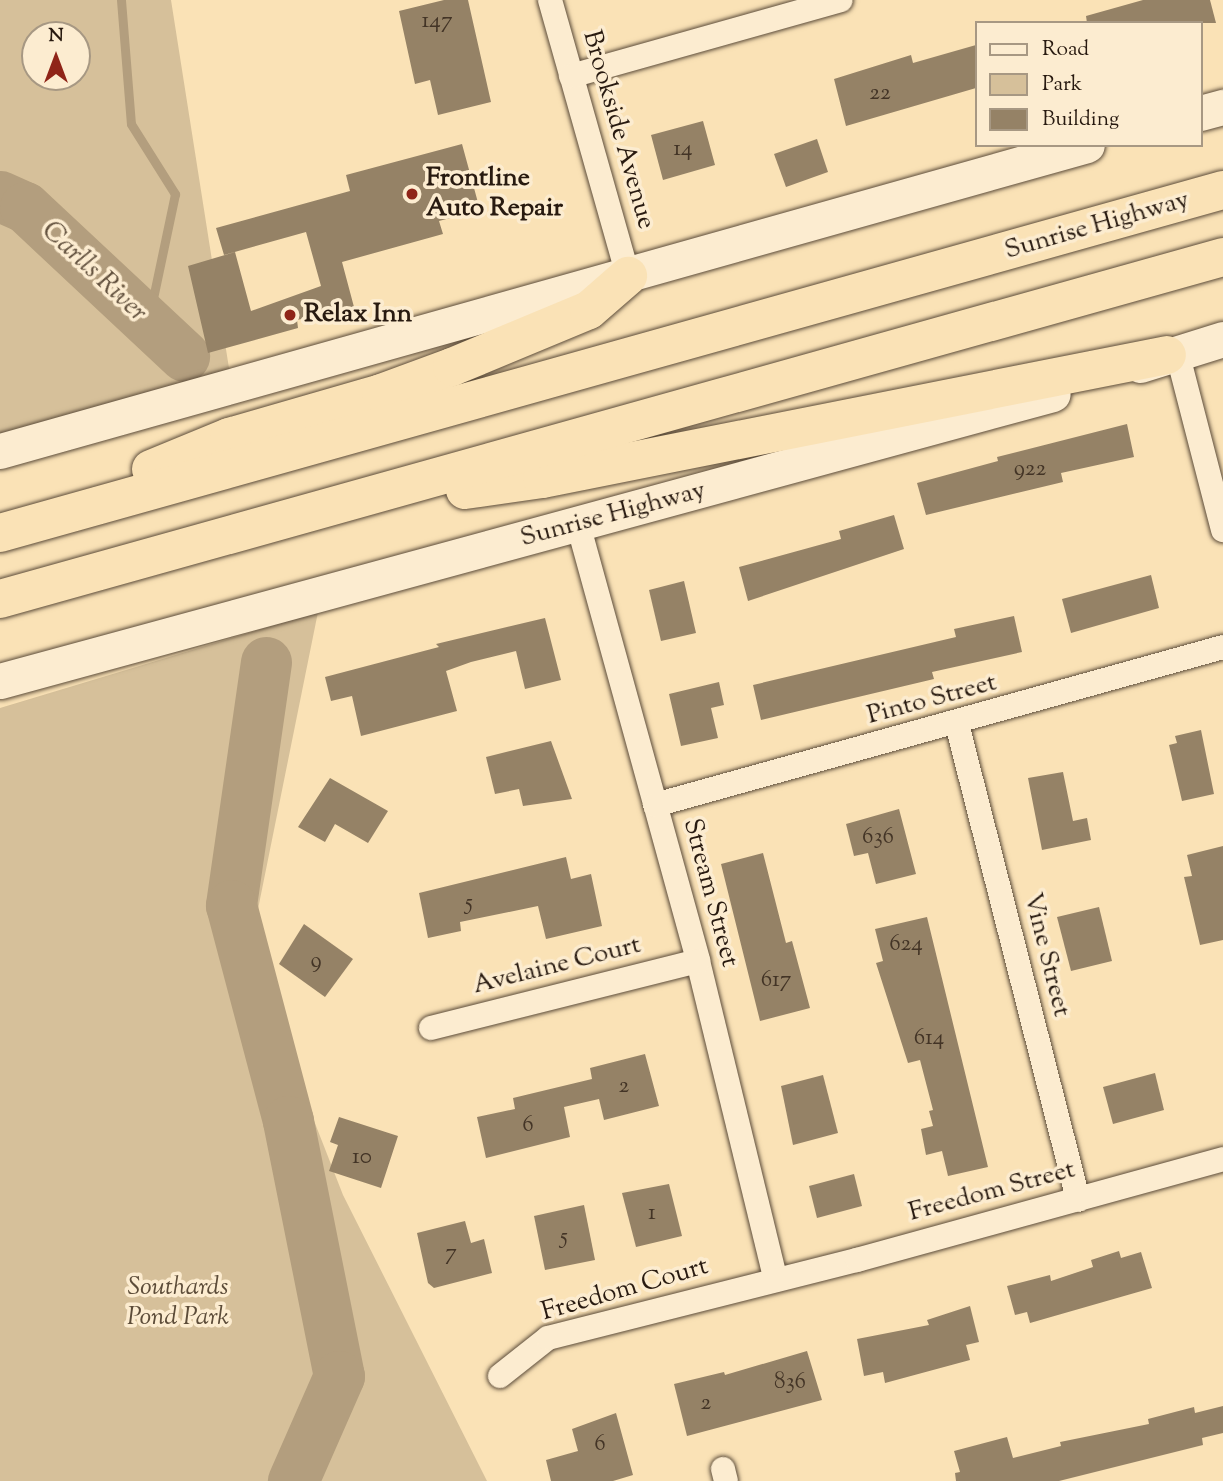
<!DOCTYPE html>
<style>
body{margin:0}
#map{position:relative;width:1223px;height:1481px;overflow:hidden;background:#fae2b6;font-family:"Sorts Mill Goudy",serif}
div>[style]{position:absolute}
.green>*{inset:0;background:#d6c09a}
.stream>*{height:9px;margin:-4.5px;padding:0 4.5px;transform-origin:4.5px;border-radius:4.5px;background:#b39e7e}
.river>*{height:51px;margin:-25.5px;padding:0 25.5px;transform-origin:25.5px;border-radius:25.5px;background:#b39e7e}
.building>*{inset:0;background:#958266}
.roads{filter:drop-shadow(0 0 2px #5c4c3a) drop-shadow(0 0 2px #5c4c3a)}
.minor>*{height:24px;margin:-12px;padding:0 12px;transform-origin:12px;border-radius:12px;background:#fcecd0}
.secondary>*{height:35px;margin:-17.5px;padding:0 17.5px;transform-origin:17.5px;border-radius:17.5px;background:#fcecd0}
.motorway>*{height:38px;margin:-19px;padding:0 19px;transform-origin:19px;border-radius:19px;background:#fae2b6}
.dots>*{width:19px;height:19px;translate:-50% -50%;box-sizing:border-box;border:4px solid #fcecd0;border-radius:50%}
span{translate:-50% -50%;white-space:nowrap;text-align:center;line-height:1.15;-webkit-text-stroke:7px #fcecd0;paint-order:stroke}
.number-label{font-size:23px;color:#433426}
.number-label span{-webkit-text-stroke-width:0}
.street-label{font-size:26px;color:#281a10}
.poi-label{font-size:26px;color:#281a10;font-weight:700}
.left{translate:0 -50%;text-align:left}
.park-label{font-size:26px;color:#5c4c39;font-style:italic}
.water-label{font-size:28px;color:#604f3c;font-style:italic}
.legend{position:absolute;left:975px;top:21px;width:228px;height:126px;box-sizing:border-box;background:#fcecd0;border:2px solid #a79883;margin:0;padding:9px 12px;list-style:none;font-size:21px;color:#281a10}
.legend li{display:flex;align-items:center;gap:14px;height:35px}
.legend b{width:35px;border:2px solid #a79883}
.north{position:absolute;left:21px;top:21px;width:70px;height:70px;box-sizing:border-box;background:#fcecd0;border:2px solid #a79883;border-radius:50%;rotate:0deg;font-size:19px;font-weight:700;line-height:28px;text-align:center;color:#281a10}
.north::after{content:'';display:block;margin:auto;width:24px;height:32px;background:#8f2418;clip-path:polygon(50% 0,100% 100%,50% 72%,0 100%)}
</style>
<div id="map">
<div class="green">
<i style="clip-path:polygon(evenodd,0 0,171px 0,231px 381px,0 439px,0 0,35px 35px,77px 35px,77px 77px,35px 77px,35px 35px)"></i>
<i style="clip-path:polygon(318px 612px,256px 919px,311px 1113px,343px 1195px,487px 1481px,0 1481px,0 708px)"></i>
</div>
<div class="stream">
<i style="left:121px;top:0;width:124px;rotate:85.4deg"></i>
<i style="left:131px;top:124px;width:83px;rotate:57.8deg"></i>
<i style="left:175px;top:194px;width:131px;rotate:101.9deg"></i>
</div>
<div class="river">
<i style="left:0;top:196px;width:27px;rotate:24deg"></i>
<i style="left:25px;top:207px;width:218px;rotate:43.1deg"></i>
<i style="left:266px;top:662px;width:246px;rotate:98.2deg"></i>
<i style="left:231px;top:905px;width:223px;rotate:75.2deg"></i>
<i style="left:288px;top:1121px;width:260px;rotate:78.7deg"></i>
<i style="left:339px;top:1376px;width:115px;rotate:113.7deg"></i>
</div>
<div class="building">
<i style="clip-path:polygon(444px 0,468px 0,491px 102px,438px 115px,430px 80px,415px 84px,399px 11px)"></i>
<i style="clip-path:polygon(1143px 0,1210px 0,1216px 23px,1087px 23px,1086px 16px)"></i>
<i style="clip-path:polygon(976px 45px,976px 88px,846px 126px,834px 79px,911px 55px,913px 63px)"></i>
<i style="clip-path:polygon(703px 121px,715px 165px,663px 180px,651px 135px)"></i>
<i style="clip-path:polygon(817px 139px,828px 172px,786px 187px,774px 154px)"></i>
<i style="clip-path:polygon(462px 144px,480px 210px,439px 221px,443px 234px,342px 262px,354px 307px,297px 320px,298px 328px,208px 353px,188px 266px,235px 252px,251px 311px,321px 286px,306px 232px,224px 255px,216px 228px,350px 191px,346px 175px)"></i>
<i style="clip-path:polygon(1127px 424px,1134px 457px,1061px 473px,1063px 482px,926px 515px,917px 483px,998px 461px,997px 457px)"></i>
<i style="clip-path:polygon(894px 515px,904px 549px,748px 601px,739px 567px,841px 539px,839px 531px)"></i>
<i style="clip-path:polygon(1151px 575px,1159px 608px,1071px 633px,1062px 599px)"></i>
<i style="clip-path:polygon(684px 581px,696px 633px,661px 641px,649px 590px)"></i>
<i style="clip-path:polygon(1014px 616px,1022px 652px,932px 672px,934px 679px,761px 720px,753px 685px,956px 637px,954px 629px)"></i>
<i style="clip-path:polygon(545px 618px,561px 680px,525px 689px,516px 651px,471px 662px,446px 671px,457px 711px,361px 736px,352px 696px,331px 701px,325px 677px,439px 647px,436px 644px)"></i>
<i style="clip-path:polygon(719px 682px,724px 705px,711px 708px,718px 738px,681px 746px,669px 694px)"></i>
<i style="clip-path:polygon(1201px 730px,1214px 794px,1182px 801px,1169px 745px,1177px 743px,1175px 736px)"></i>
<i style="clip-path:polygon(551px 741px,572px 799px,523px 806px,519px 789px,495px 794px,486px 757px)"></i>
<i style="clip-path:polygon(1063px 772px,1073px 821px,1087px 818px,1091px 840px,1042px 850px,1028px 778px)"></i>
<i style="clip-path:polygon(330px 778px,388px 811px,368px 843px,335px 824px,325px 842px,298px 827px)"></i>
<i style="clip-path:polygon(899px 809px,916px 874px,876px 884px,868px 853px,854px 856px,846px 824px)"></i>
<i style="clip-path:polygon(1223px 846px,1223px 940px,1200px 945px,1184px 877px,1192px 876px,1187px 855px)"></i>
<i style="clip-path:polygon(763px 853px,786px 943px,792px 941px,810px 1008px,760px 1021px,721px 864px)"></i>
<i style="clip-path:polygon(566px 857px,571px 879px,591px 874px,602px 926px,546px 939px,538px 906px,460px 922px,461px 931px,428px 938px,419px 893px)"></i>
<i style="clip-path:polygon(1099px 907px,1112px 961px,1071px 971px,1057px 917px)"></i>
<i style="clip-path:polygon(927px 917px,988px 1167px,948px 1176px,942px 1151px,926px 1155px,921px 1129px,933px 1126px,929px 1111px,933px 1110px,920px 1060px,908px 1063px,876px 963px,883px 961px,875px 929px)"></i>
<i style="clip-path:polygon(304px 924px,353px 959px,325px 997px,279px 964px)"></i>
<i style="clip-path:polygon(645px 1054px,659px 1106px,604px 1120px,599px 1099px,564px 1107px,570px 1137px,486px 1158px,477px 1117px,515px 1109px,513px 1098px,592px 1079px,590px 1068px)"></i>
<i style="clip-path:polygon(1155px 1073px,1164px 1110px,1113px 1124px,1103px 1087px)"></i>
<i style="clip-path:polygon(823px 1075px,838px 1133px,793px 1145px,781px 1086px)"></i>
<i style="clip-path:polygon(339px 1117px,398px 1136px,381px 1188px,329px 1171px,338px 1145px,330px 1142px)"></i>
<i style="clip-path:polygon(854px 1174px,862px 1206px,817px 1218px,809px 1186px)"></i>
<i style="clip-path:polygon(669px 1184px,682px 1236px,636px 1247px,622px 1193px)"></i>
<i style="clip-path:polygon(584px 1205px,595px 1260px,545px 1270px,534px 1216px)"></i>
<i style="clip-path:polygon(465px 1221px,471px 1243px,484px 1239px,492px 1273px,434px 1288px,428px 1283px,417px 1233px)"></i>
<i style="clip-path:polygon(1119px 1251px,1121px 1258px,1141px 1252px,1152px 1288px,1030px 1323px,1027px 1312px,1015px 1315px,1007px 1286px,1050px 1275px,1051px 1281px,1093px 1267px,1091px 1260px)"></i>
<i style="clip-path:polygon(970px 1306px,979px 1342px,966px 1345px,970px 1360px,885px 1383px,883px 1372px,864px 1376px,857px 1339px,929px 1325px,927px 1320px)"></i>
<i style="clip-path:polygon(807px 1351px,822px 1400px,687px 1436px,674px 1384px,724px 1372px,725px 1375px)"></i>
<i style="clip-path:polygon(1223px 1406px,1223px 1433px,1202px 1438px,1203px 1445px,1059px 1481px,956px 1481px,955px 1473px,960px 1472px,954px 1451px,1007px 1437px,1013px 1458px,1061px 1446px,1060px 1442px,1149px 1424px,1148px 1419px,1194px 1407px,1195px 1413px)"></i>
<i style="clip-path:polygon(616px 1413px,633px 1475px,613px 1481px,551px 1481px,546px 1460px,578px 1451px,572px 1429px)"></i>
</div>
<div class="roads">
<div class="minor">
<i style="left:550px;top:0;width:287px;rotate:74.2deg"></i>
<i style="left:571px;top:76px;width:280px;rotate:-15.7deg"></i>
<i style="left:1177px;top:352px;width:184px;rotate:75.5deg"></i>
<i style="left:578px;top:524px;width:453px;rotate:74.6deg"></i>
<i style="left:698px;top:961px;width:328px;rotate:76.3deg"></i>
<i style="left:957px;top:724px;width:491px;rotate:75.7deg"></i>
<i style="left:655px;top:805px;width:590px;rotate:-15.54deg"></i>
<i style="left:431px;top:1028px;width:275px;rotate:-14.1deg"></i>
<i style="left:500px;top:1376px;width:61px;rotate:-38.4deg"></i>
<i style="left:548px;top:1338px;width:319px;rotate:-14.2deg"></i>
<i style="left:857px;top:1260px;width:380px;rotate:-15.4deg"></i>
<i style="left:723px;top:1469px;width:12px;rotate:76deg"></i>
</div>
<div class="secondary">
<i style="left:1200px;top:113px;width:24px;rotate:-15deg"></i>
<i style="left:1140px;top:365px;width:87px;rotate:-17.4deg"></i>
<i style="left:0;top:451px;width:1129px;rotate:-15.72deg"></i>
<i style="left:0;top:681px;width:1091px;rotate:-15.25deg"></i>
</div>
<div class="motorway">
<i style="left:151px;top:469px;width:84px;rotate:-22.3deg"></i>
<i style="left:229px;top:437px;width:158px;rotate:-16.1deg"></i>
<i style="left:381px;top:393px;width:76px;rotate:-20.1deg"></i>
<i style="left:452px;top:367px;width:148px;rotate:-22.6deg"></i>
<i style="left:589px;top:310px;width:52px;rotate:-41.1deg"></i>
<i style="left:465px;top:490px;width:78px;rotate:-8.1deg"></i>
<i style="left:542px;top:479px;width:637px;rotate:-11.22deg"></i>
<i style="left:0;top:533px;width:1270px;rotate:-15.67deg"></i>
<i style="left:0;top:599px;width:1270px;rotate:-15.62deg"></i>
</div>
</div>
<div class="dots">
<i style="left:412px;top:194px;background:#8f2418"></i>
<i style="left:290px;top:315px;background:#8f2418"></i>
</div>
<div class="number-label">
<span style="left:437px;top:22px">147</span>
<span style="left:880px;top:94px">22</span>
<span style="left:683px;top:150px">14</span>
<span style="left:1030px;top:470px">922</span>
<span style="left:878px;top:838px">636</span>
<span style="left:469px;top:904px">5</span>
<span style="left:906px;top:945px">624</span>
<span style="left:316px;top:962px">9</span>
<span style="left:776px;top:981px">617</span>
<span style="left:929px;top:1039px">614</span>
<span style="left:624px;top:1087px">2</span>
<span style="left:528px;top:1126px">6</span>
<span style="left:362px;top:1158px">10</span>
<span style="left:652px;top:1214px">1</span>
<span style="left:564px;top:1238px">5</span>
<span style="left:451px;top:1254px">7</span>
<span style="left:790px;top:1383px">836</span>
<span style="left:706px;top:1404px">2</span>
<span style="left:600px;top:1445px">6</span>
</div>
<div class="street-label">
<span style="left:618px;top:130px;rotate:74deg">Brookside Avenue</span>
<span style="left:1097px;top:226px;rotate:-16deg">Sunrise Highway</span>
<span style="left:613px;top:515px;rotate:-15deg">Sunrise Highway</span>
<span style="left:932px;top:700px;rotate:-15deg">Pinto Street</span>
<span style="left:710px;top:893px;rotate:75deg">Stream Street</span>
<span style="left:1046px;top:955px;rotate:76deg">Vine Street</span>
<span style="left:557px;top:966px;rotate:-14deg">Avelaine Court</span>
<span style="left:992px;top:1192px;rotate:-15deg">Freedom Street</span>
<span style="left:625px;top:1290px;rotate:-16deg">Freedom Court</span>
</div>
<div class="poi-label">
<span class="left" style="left:426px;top:194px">Frontline<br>Auto Repair</span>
<span class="left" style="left:304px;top:315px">Relax Inn</span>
</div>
<div class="park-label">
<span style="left:178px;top:1303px">Southards<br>Pond Park</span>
</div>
<div class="water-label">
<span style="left:94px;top:272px;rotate:43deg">Carlls River</span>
</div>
<ul class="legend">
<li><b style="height:9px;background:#fcecd0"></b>Road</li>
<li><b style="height:19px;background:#d6c09a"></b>Park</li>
<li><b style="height:19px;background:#958266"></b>Building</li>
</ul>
<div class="north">N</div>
</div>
